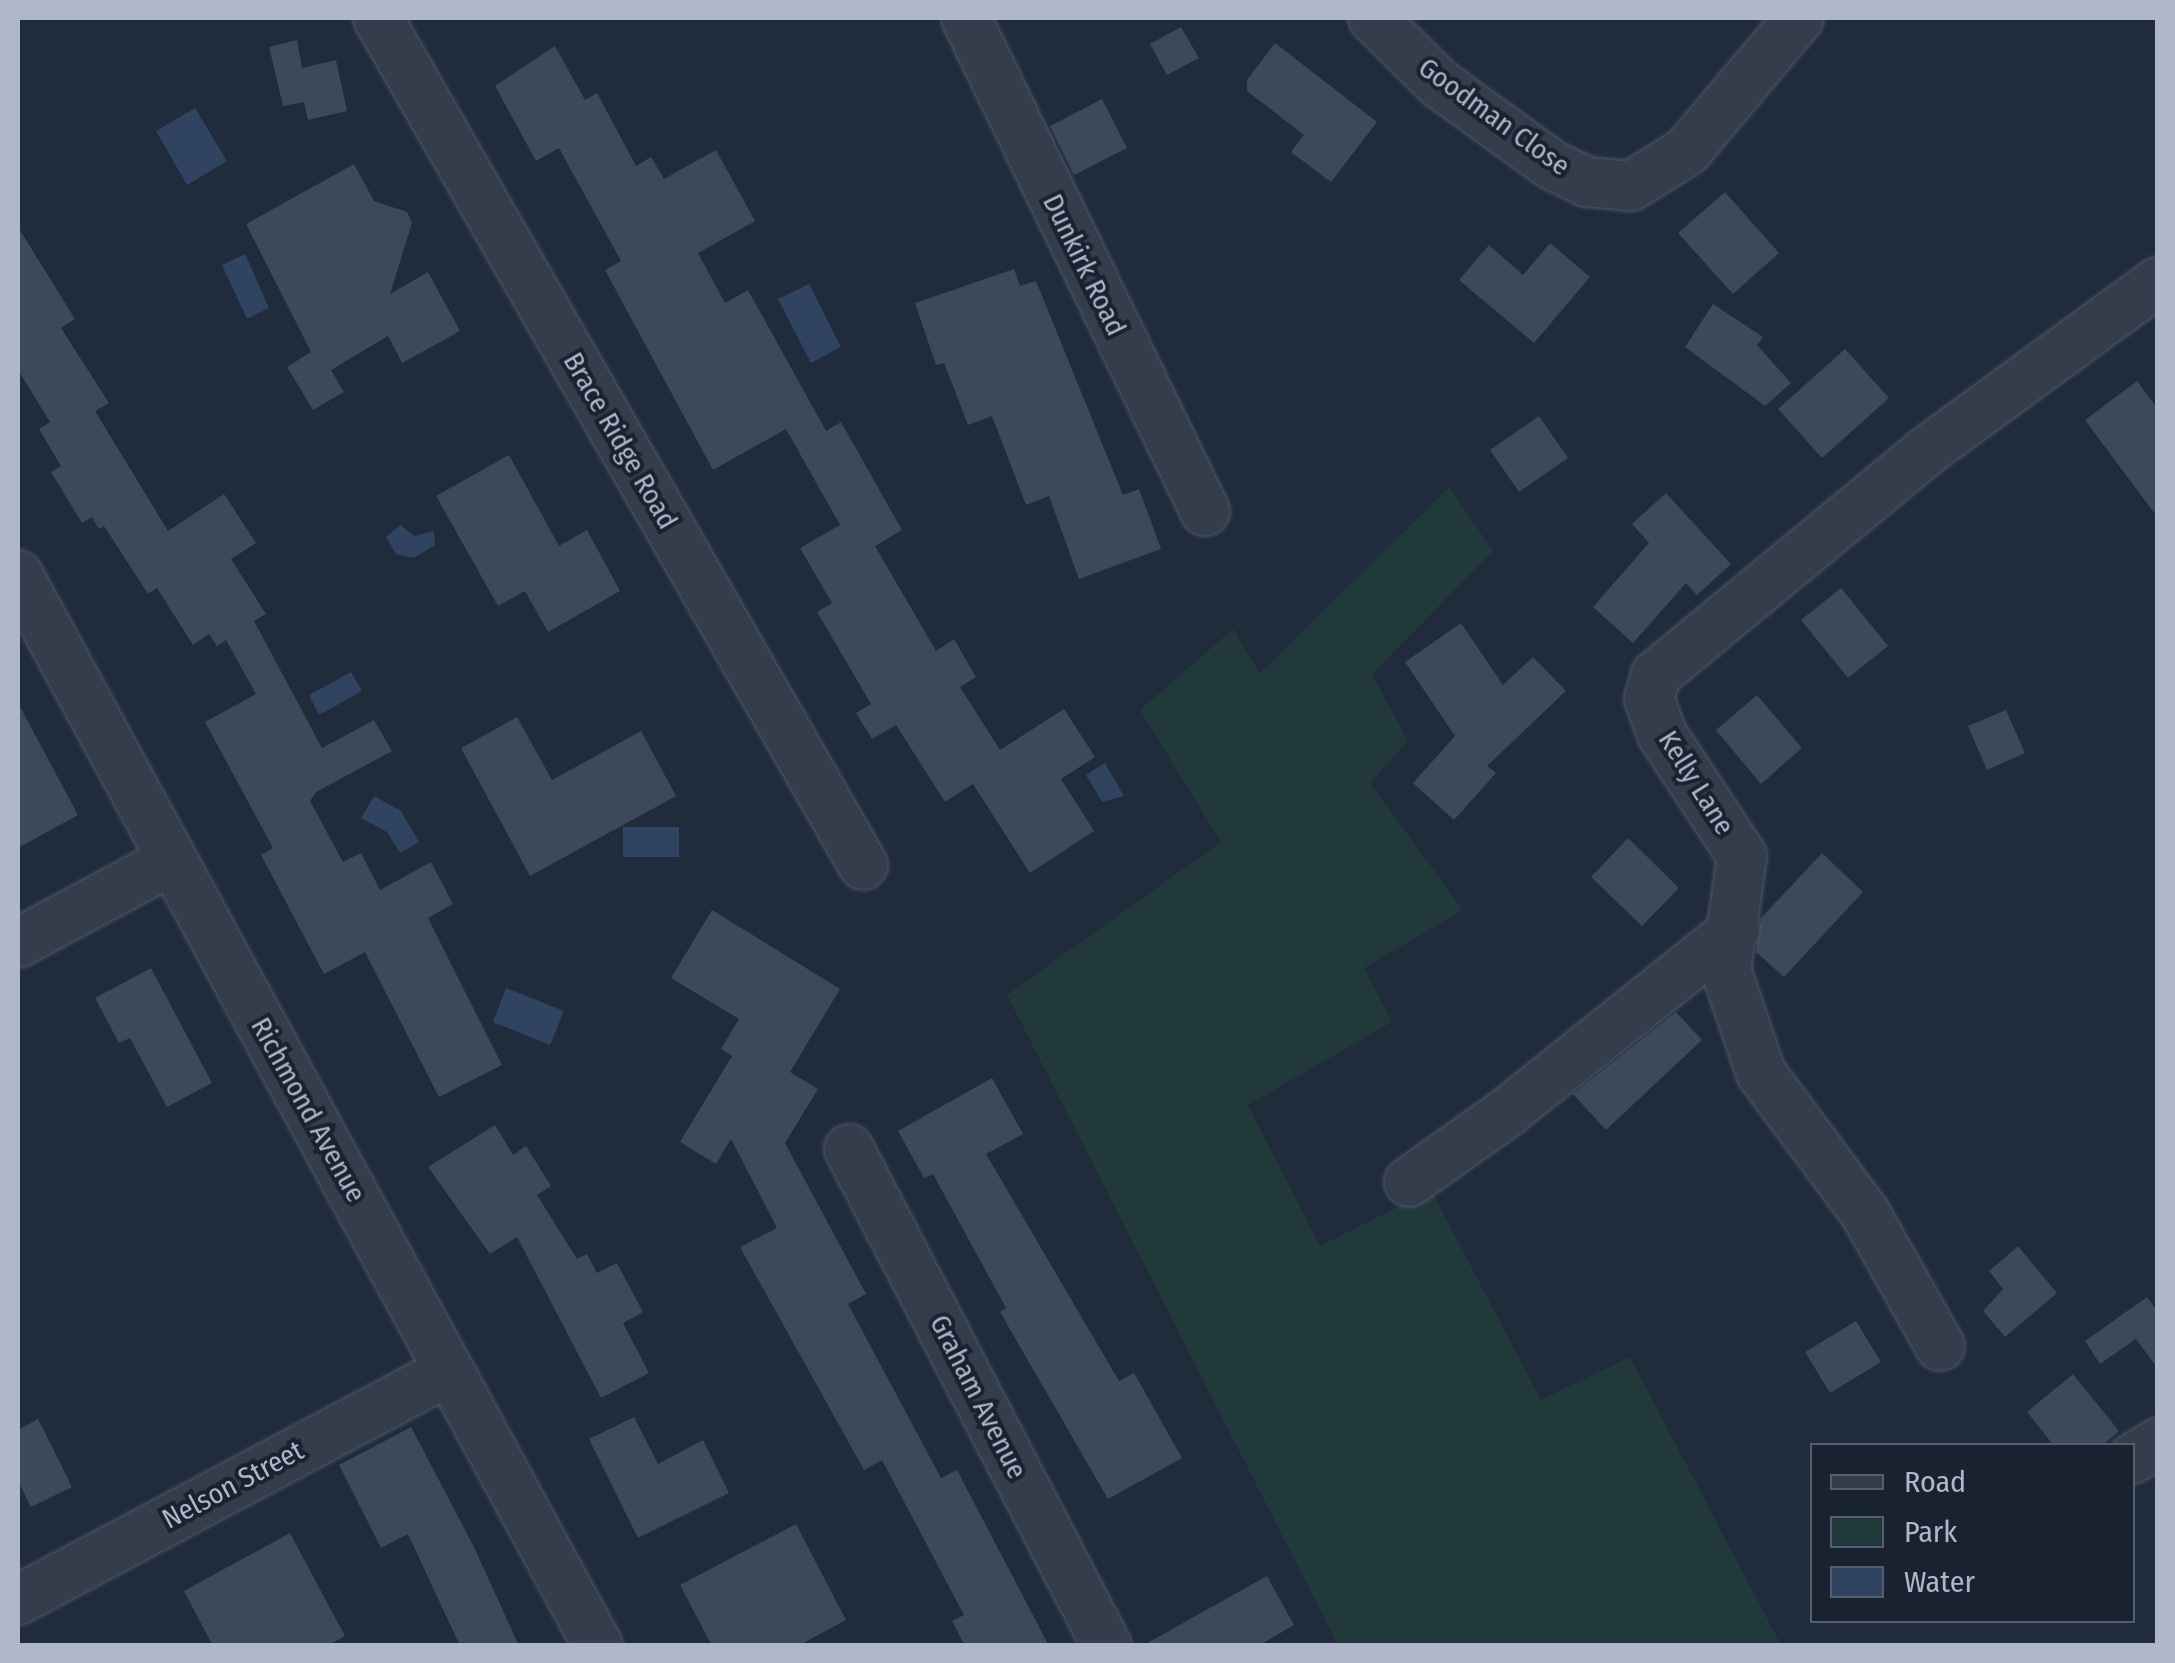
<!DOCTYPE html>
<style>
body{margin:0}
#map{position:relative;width:2175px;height:1663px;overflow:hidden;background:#202b3b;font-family:"Fira Sans Condensed",sans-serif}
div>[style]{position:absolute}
.green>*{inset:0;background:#22393c}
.water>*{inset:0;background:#304462}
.building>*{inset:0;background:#3b495b}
.roads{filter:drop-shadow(0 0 2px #4e5866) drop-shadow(0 0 2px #4e5866)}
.minor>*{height:48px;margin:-24px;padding:0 24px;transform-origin:24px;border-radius:24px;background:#333d4b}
span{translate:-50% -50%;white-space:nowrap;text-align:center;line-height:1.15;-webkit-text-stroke:8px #192230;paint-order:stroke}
.street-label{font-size:28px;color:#aeb8c8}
.frame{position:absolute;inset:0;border:20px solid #aeb8c8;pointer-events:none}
.legend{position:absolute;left:1810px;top:1443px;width:325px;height:180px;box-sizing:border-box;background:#192230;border:2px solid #555e6d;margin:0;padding:12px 18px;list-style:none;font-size:30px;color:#aeb8c8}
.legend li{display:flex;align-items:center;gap:20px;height:50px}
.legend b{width:50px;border:2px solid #555e6d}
</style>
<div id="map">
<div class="green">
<i style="clip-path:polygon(1449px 487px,1493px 551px,1372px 674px,1408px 741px,1370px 783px,1463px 910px,1364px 968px,1392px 1022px,1248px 1105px,1320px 1246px,1431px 1190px,1541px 1400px,1630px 1357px,1781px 1645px,1338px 1645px,1007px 995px,1221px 842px,1140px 710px,1233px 629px,1260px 674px)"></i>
</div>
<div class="water">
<i style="clip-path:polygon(195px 108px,227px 161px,187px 185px,156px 131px)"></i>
<i style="clip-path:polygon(245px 254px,269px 308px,247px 319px,222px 265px)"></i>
<i style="clip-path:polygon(809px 284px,841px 347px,811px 363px,778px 299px)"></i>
<i style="clip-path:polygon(400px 525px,415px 536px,434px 531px,435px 545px,414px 558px,396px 554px,386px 537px)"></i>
<i style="clip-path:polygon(351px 672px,362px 691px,319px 715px,309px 695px)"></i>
<i style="clip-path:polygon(1105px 763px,1124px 796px,1102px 802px,1086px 775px)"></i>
<i style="clip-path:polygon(374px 796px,401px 811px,419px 842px,400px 853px,387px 832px,361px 818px)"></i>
<i style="clip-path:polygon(623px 827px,679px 827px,679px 857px,623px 857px)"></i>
<i style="clip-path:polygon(506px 988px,564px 1011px,550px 1045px,493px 1022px)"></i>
</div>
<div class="building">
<i style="clip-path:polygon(1181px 27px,1199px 58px,1167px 75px,1150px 44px)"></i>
<i style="clip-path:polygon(297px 40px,302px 68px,336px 60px,347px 111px,308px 120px,304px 102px,283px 106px,269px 47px)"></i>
<i style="clip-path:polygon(1275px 43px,1377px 122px,1331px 182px,1291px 152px,1304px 135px,1247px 91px,1247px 80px)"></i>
<i style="clip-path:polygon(555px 46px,585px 100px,597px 93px,636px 166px,651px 157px,664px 179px,716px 150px,755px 221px,698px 253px,725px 303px,748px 290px,826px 431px,841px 422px,902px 530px,875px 546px,936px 651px,954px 639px,976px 677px,960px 687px,1000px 750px,1064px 709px,1095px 757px,1061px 779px,1094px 831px,1030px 873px,973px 784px,945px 802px,896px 725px,872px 739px,856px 713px,871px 704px,817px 612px,832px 603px,800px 548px,840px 525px,786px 429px,713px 470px,605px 270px,621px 261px,559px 148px,536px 161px,495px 86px)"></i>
<i style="clip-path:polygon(1102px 99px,1127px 148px,1074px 175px,1050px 126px)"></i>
<i style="clip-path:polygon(354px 164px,374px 201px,407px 212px,412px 223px,390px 294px,428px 272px,460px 331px,402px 363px,388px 336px,331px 370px,344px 392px,313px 410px,287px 367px,311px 352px,246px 224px)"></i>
<i style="clip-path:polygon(1725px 192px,1779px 253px,1733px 294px,1678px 233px)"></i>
<i style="clip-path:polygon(18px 227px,75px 319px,61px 328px,109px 403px,95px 411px,168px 531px,224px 494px,256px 543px,231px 559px,266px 614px,254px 621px,322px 748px,374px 720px,392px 751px,316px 792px,310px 801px,343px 862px,361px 853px,380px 890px,431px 862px,453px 904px,428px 918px,502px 1065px,439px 1097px,365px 952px,324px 974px,261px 855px,273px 848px,205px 722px,256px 694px,226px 640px,217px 646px,209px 634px,193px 645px,157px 588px,148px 594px,104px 526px,99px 529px,92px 517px,82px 523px,51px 472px,61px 466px,39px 429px,50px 422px,18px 370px)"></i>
<i style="clip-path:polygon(1550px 243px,1590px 277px,1534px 343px,1459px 280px,1489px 245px,1523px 275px)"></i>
<i style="clip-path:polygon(1014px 269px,1020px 286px,1036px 281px,1123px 495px,1139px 489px,1161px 549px,1079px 579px,1049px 496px,1026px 505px,992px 416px,968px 425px,944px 363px,936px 365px,915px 303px)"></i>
<i style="clip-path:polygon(1713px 304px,1763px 337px,1757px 345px,1791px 383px,1765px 406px,1685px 347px)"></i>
<i style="clip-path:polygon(1845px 349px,1889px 398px,1822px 458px,1778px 409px)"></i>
<i style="clip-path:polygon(2137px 381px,2158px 409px,2158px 518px,2085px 420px)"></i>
<i style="clip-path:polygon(1539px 416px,1568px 458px,1519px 492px,1490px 450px)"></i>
<i style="clip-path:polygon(509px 455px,559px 546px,587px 530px,620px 591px,548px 632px,525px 591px,498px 606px,436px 496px)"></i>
<i style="clip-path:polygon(1666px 493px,1731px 564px,1697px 595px,1686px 583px,1633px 643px,1593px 607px,1649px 543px,1632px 524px)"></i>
<i style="clip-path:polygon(1841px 588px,1888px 646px,1848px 678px,1801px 620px)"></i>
<i style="clip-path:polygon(1461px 623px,1503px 685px,1533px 657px,1566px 691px,1487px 766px,1496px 773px,1454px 820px,1413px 783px,1455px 736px,1405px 662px)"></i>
<i style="clip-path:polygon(1757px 695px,1802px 748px,1761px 784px,1716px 730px)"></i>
<i style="clip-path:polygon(18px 703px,78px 815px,18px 848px)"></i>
<i style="clip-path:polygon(2006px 710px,2025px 753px,1987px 770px,1968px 726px)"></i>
<i style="clip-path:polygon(517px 717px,552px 780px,641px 731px,676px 796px,530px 876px,461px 748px)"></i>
<i style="clip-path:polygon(1628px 838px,1679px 888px,1642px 926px,1591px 877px)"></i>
<i style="clip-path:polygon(1822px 853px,1863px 892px,1784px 977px,1756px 952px,1761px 918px)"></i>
<i style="clip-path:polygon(712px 910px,840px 989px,790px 1072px,818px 1089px,785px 1143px,866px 1294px,848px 1304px,941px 1478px,957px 1470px,1049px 1646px,965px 1646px,952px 1621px,964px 1615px,882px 1460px,864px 1470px,740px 1247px,777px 1228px,731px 1139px,716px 1164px,680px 1142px,732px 1056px,721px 1049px,739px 1019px,671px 978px)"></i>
<i style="clip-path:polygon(151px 968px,212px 1083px,167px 1107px,130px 1038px,119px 1043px,95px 998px)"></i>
<i style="clip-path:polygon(1676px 1012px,1702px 1040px,1606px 1130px,1573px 1094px)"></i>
<i style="clip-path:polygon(992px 1078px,1023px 1134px,986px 1154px,1119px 1381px,1134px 1373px,1182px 1458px,1108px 1499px,1000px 1312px,1006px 1308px,933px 1174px,924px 1178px,898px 1131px)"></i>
<i style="clip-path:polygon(495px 1125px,513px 1155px,526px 1146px,551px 1186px,537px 1195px,577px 1259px,587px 1254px,597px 1273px,617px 1263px,643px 1312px,623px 1323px,649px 1373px,601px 1398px,517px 1237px,490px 1254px,428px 1167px)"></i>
<i style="clip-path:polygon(2018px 1246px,2057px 1293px,2005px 1337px,1983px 1311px,2003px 1289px,1989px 1271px)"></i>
<i style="clip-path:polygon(2147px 1297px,2158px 1312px,2158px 1369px,2136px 1339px,2100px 1364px,2085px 1341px)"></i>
<i style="clip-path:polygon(1856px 1321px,1881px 1362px,1830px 1393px,1805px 1352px)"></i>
<i style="clip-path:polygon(2073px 1374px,2119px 1431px,2102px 1446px,2054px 1446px,2027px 1412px)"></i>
<i style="clip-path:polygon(634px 1417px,658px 1464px,703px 1440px,729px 1493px,638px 1538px,589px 1439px)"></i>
<i style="clip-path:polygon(38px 1419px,72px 1487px,31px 1507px,18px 1481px,18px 1430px)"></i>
<i style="clip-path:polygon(411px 1427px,474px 1547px,519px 1646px,460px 1646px,408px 1534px,381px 1548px,339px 1465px)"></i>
<i style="clip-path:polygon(796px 1524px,846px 1620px,798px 1646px,712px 1646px,680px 1585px)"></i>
<i style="clip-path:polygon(290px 1533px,345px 1636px,327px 1646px,213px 1646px,184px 1591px)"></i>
<i style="clip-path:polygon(1267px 1576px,1294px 1625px,1258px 1646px,1142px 1646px)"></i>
</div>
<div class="roads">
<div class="minor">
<i style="left:378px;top:18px;width:976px;rotate:60.2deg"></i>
<i style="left:966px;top:18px;width:548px;rotate:64.14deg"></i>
<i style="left:1373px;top:18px;width:94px;rotate:44.6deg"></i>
<i style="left:1440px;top:84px;width:138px;rotate:35.9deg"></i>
<i style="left:1552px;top:165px;width:39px;rotate:26deg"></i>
<i style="left:1587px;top:182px;width:44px;rotate:5.2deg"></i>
<i style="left:1631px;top:186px;width:66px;rotate:-32deg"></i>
<i style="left:1687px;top:151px;width:174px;rotate:-49.9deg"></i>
<i style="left:18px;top:575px;width:1218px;rotate:61.56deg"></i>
<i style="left:18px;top:943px;width:175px;rotate:-28.3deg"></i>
<i style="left:849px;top:1149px;width:560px;rotate:62.57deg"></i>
<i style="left:1409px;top:1182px;width:118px;rotate:-35.3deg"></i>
<i style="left:1505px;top:1114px;width:295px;rotate:-38.7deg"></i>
<i style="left:1940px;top:1346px;width:153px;rotate:-119.4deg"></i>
<i style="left:1865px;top:1213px;width:174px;rotate:-126.6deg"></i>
<i style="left:1761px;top:1073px;width:109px;rotate:-108.8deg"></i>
<i style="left:1726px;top:970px;width:115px;rotate:-82deg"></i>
<i style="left:1742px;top:856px;width:146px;rotate:-123.3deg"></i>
<i style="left:1662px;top:734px;width:37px;rotate:-110deg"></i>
<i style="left:1649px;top:699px;width:25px;rotate:-74deg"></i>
<i style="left:1656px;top:675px;width:348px;rotate:-39.6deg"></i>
<i style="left:1924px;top:453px;width:290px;rotate:-36.2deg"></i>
<i style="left:2132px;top:1459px;width:31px;rotate:-32deg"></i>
<i style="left:18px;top:1600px;width:488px;rotate:-28deg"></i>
</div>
</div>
<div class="street-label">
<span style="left:1494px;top:117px;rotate:36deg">Goodman Close</span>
<span style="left:1084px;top:265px;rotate:64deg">Dunkirk Road</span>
<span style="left:620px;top:441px;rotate:60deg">Brace Ridge Road</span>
<span style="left:1696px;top:783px;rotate:58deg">Kelly Lane</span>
<span style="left:308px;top:1110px;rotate:61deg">Richmond Avenue</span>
<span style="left:978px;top:1397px;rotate:63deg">Graham Avenue</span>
<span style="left:233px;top:1485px;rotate:-28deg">Nelson Street</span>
</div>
<div class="frame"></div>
<ul class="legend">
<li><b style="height:12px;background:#333d4b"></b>Road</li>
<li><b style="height:28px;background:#22393c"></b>Park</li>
<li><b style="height:28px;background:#304462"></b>Water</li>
</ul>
</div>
